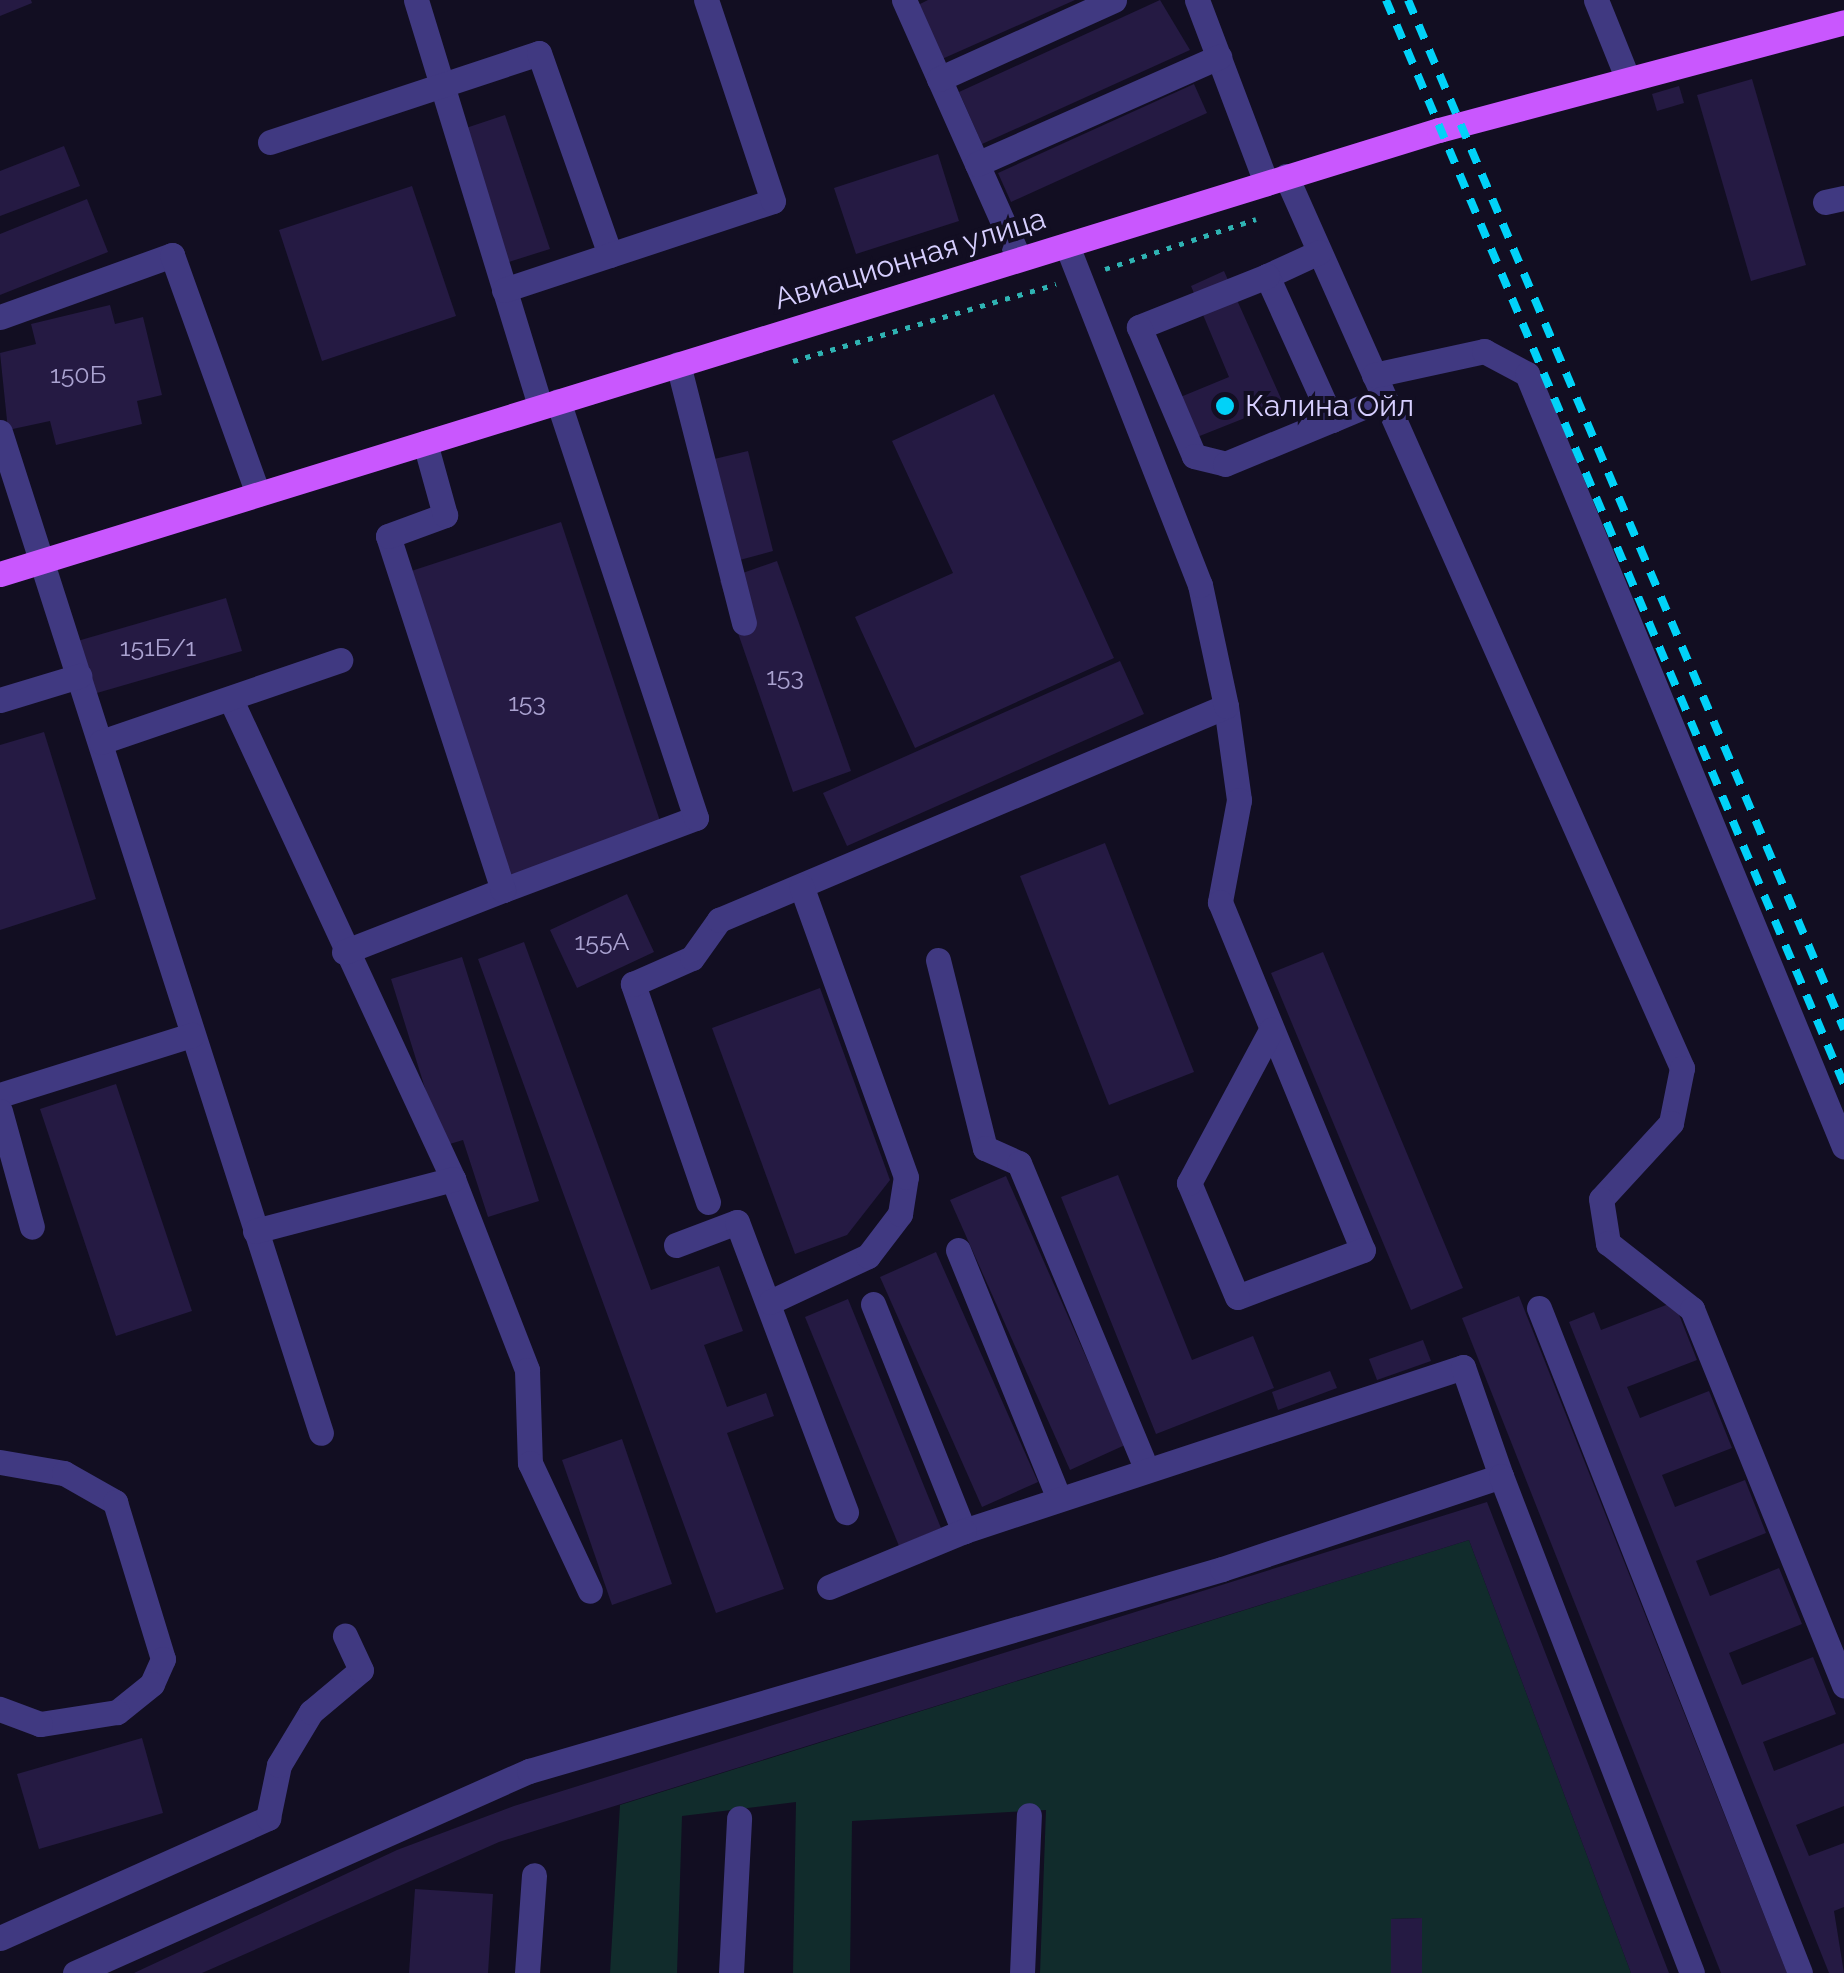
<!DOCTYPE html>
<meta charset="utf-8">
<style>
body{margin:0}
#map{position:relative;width:1844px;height:1973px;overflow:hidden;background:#120e22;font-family:Raleway,sans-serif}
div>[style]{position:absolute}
.green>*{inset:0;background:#112c2c}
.building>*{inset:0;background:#251a43}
.path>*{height:5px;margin-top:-2.5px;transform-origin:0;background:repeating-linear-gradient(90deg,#2fb3b3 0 5px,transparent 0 13px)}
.minor>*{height:25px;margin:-12.5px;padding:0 12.5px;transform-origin:12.5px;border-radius:12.5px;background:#403981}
.major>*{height:25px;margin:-12.5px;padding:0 12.5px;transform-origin:12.5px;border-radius:12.5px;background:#c957fe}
.rail>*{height:8px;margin-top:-4px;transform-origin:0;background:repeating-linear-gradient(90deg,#01d2f8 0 15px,transparent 0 27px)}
.dots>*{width:28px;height:28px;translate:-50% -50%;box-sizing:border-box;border:5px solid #120e22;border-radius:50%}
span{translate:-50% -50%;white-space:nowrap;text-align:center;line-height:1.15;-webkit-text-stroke:8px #120e22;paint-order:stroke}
.number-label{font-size:25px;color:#aaa2d0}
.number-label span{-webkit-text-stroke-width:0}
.street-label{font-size:30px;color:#d7cfff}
.poi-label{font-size:30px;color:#d7cfff}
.left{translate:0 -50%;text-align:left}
</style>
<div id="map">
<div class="green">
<i style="clip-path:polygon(1469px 1540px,1631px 1973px,1422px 1973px,1421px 1918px,1391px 1919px,1391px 1973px,1040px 1973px,1046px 1810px,852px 1821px,850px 1973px,793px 1973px,796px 1802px,682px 1816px,677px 1973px,610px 1973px,620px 1805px)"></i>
</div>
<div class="building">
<i style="clip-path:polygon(0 0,31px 0,32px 3px,0 16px)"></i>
<i style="clip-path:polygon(928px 0,1075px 0,942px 59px,918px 5px)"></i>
<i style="clip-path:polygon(1160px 0,1190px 50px,982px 144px,959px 92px)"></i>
<i style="clip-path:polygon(1752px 79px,1806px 265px,1751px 281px,1697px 95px)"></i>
<i style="clip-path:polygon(1194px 84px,1207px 113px,1011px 202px,998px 173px)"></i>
<i style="clip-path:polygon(1679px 86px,1684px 103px,1657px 111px,1652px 94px)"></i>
<i style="clip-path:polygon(505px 115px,550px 249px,502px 264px,457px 131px)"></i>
<i style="clip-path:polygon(64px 146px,80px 186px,0 216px,0 171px)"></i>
<i style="clip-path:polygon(938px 154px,959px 221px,856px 254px,834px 188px)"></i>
<i style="clip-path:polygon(412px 186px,456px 316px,322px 361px,279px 230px)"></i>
<i style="clip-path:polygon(87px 199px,108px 252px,0 295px,0 234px)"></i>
<i style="clip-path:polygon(1224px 271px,1283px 403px,1177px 445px,1161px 405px,1229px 377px,1191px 286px)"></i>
<i style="clip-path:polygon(110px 305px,115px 324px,143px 317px,162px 395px,137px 401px,142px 424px,56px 445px,50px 421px,8px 430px,0 353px,36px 344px,31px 324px)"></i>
<i style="clip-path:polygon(994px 394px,1114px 658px,915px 748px,855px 617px,953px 573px,892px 441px)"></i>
<i style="clip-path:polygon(748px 451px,773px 551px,736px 561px,710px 460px)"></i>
<i style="clip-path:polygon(561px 522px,662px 827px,493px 882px,393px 577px)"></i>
<i style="clip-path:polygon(777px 561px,851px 771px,793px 792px,720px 581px)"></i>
<i style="clip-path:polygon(226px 598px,242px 651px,90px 695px,74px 642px)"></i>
<i style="clip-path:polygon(1120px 661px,1144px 714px,847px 846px,823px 793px)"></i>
<i style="clip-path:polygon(44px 732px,96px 899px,0 930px,0 745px)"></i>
<i style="clip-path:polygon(1105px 843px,1194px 1072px,1109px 1105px,1020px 876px)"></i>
<i style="clip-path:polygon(627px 894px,654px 952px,577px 988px,550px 930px)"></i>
<i style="clip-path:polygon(524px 942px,651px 1290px,719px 1266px,743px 1331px,704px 1345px,727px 1407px,766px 1393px,774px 1416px,727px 1433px,784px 1589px,716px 1613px,478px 959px)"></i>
<i style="clip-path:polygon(1323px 952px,1463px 1288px,1411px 1310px,1271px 973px)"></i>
<i style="clip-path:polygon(462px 957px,539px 1201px,488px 1217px,463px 1140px,443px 1146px,391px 979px)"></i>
<i style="clip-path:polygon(820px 988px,890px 1180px,847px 1235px,795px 1254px,712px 1028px)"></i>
<i style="clip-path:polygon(116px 1084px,192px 1311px,116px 1336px,40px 1109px)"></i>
<i style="clip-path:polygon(1118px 1175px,1192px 1360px,1253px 1336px,1274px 1388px,1156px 1434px,1061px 1197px)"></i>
<i style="clip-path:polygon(1006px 1176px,1125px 1445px,1070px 1470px,950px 1200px)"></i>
<i style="clip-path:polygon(936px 1252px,1038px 1482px,982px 1507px,880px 1277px)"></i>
<i style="clip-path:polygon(1519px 1296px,1787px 1973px,1721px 1973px,1462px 1318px)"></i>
<i style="clip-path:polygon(848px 1299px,941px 1528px,899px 1546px,805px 1317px)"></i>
<i style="clip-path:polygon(1674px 1302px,1697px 1360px,1627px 1387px,1640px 1418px,1709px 1391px,1732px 1448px,1662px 1475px,1675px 1507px,1745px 1480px,1766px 1533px,1696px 1561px,1710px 1596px,1779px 1568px,1802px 1624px,1729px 1653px,1742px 1685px,1813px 1657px,1836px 1714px,1763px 1742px,1774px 1771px,1844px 1743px,1844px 1806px,1796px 1825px,1809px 1856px,1844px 1843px,1844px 1907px,1834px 1911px,1844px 1973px,1829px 1973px,1569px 1322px,1594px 1312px,1601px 1330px)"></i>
<i style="clip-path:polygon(1423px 1340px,1431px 1361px,1377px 1380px,1369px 1359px)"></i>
<i style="clip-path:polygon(1330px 1371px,1337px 1388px,1278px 1410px,1272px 1392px)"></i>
<i style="clip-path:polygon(622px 1439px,672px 1584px,612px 1605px,562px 1460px)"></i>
<i style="clip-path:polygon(1487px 1502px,1669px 1973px,1631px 1973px,1469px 1540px,499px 1842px,202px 1973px,134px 1973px,397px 1850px,514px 1806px)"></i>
<i style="clip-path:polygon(142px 1738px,163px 1813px,39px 1849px,17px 1774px)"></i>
<i style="clip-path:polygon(415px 1889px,493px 1894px,488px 1973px,409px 1973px)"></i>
<i style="clip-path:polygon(1422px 1918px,1422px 1973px,1391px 1973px,1391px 1919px)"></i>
</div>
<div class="path">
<i style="left:1105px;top:269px;width:159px;rotate:-18.3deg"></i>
<i style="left:793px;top:361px;width:274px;rotate:-16.3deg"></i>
</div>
<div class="minor">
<i style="left:416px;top:0;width:425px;rotate:73deg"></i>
<i style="left:904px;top:0;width:282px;rotate:66deg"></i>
<i style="left:1197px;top:0;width:196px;rotate:69.3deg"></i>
<i style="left:1596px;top:0;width:83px;rotate:68.1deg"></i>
<i style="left:939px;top:79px;width:192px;rotate:-24.3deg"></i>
<i style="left:270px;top:142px;width:283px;rotate:-18.3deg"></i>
<i style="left:539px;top:53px;width:214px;rotate:70.6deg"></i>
<i style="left:977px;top:164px;width:265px;rotate:-23.9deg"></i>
<i style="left:1286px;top:176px;width:976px;rotate:66.06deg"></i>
<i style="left:1682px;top:1068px;width:56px;rotate:101.3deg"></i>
<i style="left:1671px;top:1123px;width:103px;rotate:132.6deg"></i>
<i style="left:1601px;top:1199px;width:45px;rotate:81deg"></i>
<i style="left:1608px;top:1243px;width:107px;rotate:38.2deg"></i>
<i style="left:1692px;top:1309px;width:406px;rotate:68deg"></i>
<i style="left:1825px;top:202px;width:19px;rotate:-12deg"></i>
<i style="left:1319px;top:252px;width:57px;rotate:155.2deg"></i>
<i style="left:1267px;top:276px;width:158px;rotate:65.7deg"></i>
<i style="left:1332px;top:420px;width:56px;rotate:-22.9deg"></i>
<i style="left:1267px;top:276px;width:138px;rotate:158.3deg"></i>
<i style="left:1139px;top:327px;width:140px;rotate:66.9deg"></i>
<i style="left:1194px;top:456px;width:32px;rotate:14deg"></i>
<i style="left:1225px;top:464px;width:116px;rotate:-22.4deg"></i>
<i style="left:504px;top:290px;width:283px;rotate:-18.3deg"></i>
<i style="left:773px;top:201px;width:212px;rotate:-108.4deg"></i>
<i style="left:0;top:317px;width:183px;rotate:-19.8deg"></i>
<i style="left:172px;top:255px;width:254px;rotate:70.2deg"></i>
<i style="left:678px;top:364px;width:267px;rotate:75.7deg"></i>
<i style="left:1374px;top:375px;width:113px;rotate:-12.3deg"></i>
<i style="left:1484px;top:351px;width:49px;rotate:28.1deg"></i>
<i style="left:1527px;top:374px;width:835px;rotate:67.7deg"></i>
<i style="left:0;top:432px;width:1051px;rotate:72.22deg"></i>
<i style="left:0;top:700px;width:83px;rotate:-16.9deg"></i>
<i style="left:231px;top:700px;width:528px;rotate:65.13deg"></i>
<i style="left:453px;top:1179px;width:205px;rotate:68.8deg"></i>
<i style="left:527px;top:1370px;width:93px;rotate:88.2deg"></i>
<i style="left:530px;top:1463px;width:141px;rotate:64.9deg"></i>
<i style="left:1226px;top:706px;width:95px;rotate:82.1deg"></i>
<i style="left:1239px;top:800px;width:104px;rotate:100.6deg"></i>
<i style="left:1220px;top:902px;width:376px;rotate:67.7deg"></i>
<i style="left:1363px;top:1250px;width:134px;rotate:159.5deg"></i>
<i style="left:1237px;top:1297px;width:124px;rotate:-112.8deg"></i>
<i style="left:1189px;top:1183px;width:174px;rotate:-61.8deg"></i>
<i style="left:101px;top:742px;width:253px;rotate:-18.9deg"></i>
<i style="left:503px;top:890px;width:206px;rotate:-20.5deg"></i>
<i style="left:696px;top:818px;width:439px;rotate:-108.3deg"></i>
<i style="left:344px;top:952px;width:171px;rotate:-21.3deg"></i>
<i style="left:503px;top:890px;width:372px;rotate:-108deg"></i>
<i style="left:388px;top:536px;width:61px;rotate:-20.2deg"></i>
<i style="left:445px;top:515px;width:75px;rotate:-105.5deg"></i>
<i style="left:938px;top:960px;width:194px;rotate:76deg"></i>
<i style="left:985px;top:1148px;width:37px;rotate:24deg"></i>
<i style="left:1019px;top:1163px;width:328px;rotate:67.4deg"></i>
<i style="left:0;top:1095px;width:201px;rotate:-17.4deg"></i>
<i style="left:0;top:1111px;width:120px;rotate:74.6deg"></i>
<i style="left:708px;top:1202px;width:231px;rotate:-109deg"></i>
<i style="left:633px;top:984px;width:64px;rotate:-23.8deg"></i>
<i style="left:692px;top:958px;width:47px;rotate:-54.6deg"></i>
<i style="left:719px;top:920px;width:550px;rotate:-22.88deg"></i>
<i style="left:1226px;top:706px;width:124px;rotate:-102.1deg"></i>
<i style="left:1200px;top:585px;width:365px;rotate:-111.4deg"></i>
<i style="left:255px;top:1231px;width:205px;rotate:-14.7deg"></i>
<i style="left:676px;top:1245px;width:65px;rotate:-20.7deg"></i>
<i style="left:737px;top:1222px;width:310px;rotate:69.4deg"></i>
<i style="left:958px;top:1250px;width:266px;rotate:67.9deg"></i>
<i style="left:770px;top:1302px;width:108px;rotate:-25.1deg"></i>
<i style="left:868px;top:1256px;width:53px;rotate:-52.7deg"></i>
<i style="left:900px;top:1214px;width:37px;rotate:-81deg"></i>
<i style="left:906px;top:1177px;width:309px;rotate:-109.8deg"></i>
<i style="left:873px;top:1304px;width:245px;rotate:68.2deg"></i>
<i style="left:964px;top:1531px;width:525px;rotate:-18.19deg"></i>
<i style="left:1463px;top:1367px;width:115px;rotate:70.8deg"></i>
<i style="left:1539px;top:1308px;width:714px;rotate:68.57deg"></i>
<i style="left:0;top:1462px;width:65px;rotate:9.8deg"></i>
<i style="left:64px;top:1473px;width:59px;rotate:29.6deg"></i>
<i style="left:115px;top:1502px;width:164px;rotate:73deg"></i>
<i style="left:163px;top:1659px;width:27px;rotate:114deg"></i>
<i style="left:152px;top:1684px;width:45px;rotate:141.3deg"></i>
<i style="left:117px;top:1712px;width:78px;rotate:171.1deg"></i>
<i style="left:40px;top:1724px;width:43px;rotate:-159.4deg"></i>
<i style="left:829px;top:1587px;width:146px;rotate:-22.5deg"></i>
<i style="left:0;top:1938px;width:294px;rotate:-24.1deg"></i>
<i style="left:268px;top:1818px;width:54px;rotate:-78.3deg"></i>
<i style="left:279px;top:1765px;width:62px;rotate:-58.9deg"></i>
<i style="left:311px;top:1712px;width:65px;rotate:-40deg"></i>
<i style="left:361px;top:1670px;width:38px;rotate:-115deg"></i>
<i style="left:75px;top:1973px;width:497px;rotate:-24deg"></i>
<i style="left:529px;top:1771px;width:722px;rotate:-16.25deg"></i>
<i style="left:1222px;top:1569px;width:294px;rotate:-18.4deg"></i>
<i style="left:1501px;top:1476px;width:532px;rotate:68.98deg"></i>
<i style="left:527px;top:1973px;width:98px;rotate:-85.9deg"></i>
<i style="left:731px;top:1973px;width:155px;rotate:-87deg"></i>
<i style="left:1022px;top:1973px;width:158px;rotate:-87.5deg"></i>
</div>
<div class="major">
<i style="left:0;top:574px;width:1506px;rotate:-17.15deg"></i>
<i style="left:1439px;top:130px;width:419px;rotate:-14.9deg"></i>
</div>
<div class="rail">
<i style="left:1386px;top:0;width:1177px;rotate:67.1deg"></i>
<i style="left:1408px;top:0;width:1118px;rotate:67.04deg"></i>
</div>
<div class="dots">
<i style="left:1225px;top:406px;background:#01d2f8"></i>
</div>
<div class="number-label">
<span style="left:78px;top:374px">150Б</span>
<span style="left:158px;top:647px">151Б/1</span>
<span style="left:785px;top:676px">153</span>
<span style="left:527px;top:702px">153</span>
<span style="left:602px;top:941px">155А</span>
</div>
<div class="street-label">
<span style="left:910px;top:259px;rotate:-17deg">Авиационная улица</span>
</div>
<div class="poi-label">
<span class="left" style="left:1245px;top:406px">Калина Ойл</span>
</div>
</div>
